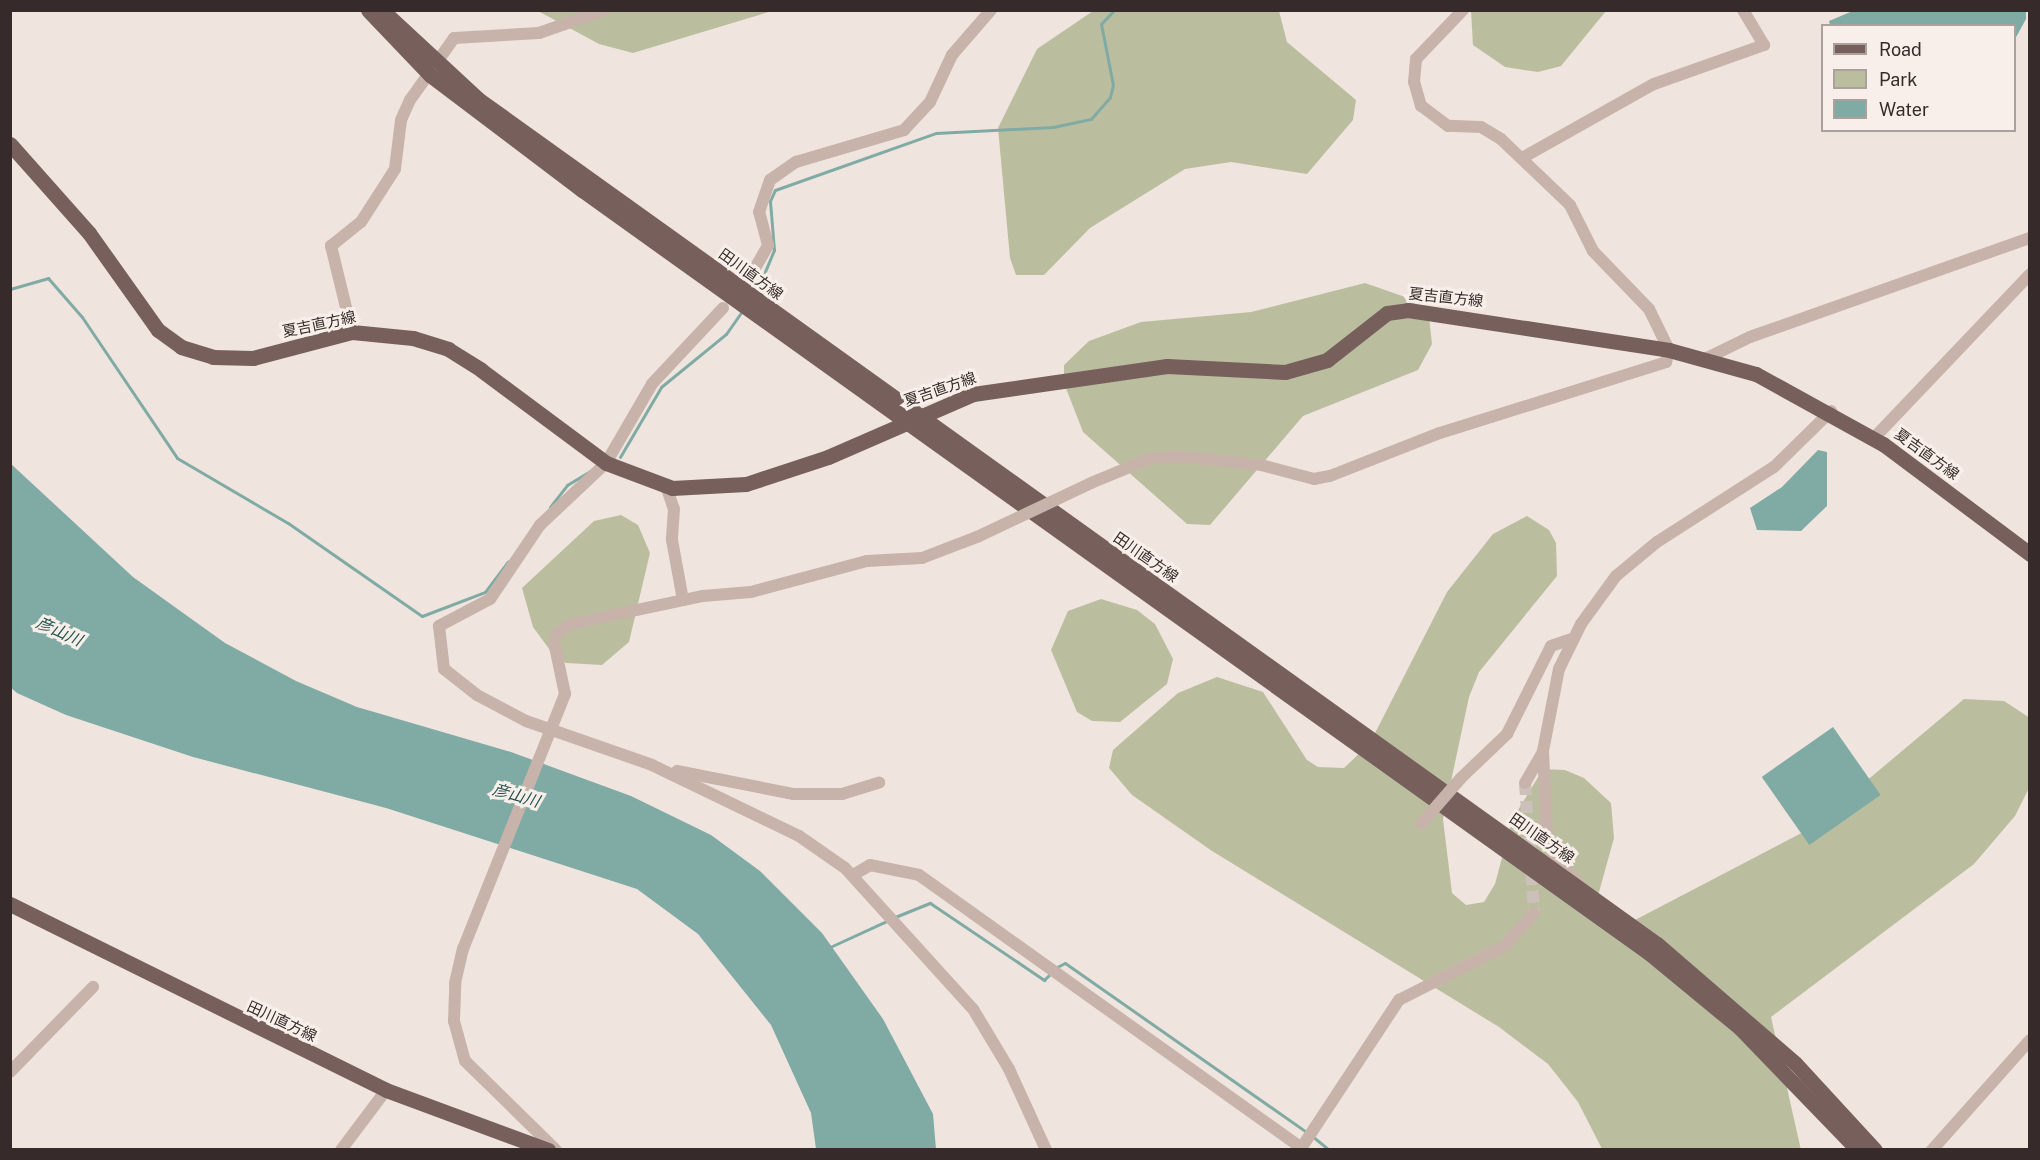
<!DOCTYPE html>
<meta charset="utf-8">
<style>
body{margin:0}
#map{position:relative;width:2040px;height:1160px;overflow:hidden;background:#f0e5de;font-family:"Public Sans","Noto Sans JP",sans-serif}
div>[style]{position:absolute}
.green>*{inset:0;background:#babe9f}
.water>*{inset:0;background:#80aba5;transform-origin:0 0}
.stream>*{height:3px;margin:-1.5px;padding:0 1.5px;transform-origin:1.5px;border-radius:1.5px;background:#80aba5}
.minor-tunnel>*{height:12px;margin-top:-6px;transform-origin:0;background:repeating-linear-gradient(90deg,#cbc0ba 0 12px,transparent 0 18px)}
.minor>*{height:12px;margin:-6px;padding:0 6px;transform-origin:6px;border-radius:6px;background:#c8b3ab}
.major>*{height:15px;margin:-7.5px;padding:0 7.5px;transform-origin:7.5px;border-radius:7.5px;background:#77605c}
.minor-bridge>*{height:12px;margin:-6px;padding:0 6px;transform-origin:6px;border-radius:6px;background:#c8b3ab}
span{translate:-50% -50%;white-space:nowrap;text-align:center;line-height:1.15;-webkit-text-stroke:6px #f8efea;paint-order:stroke}
.street-label{font-size:15px;color:#362b2a}
.water-label{font-size:16px;color:#23544e;font-style:italic}
.frame{position:absolute;inset:0;border:12px solid #362b2a;pointer-events:none}
.legend{position:absolute;left:1821px;top:24px;width:195px;height:108px;box-sizing:border-box;background:#f8efea;border:2px solid #aaa19d;margin:0;padding:8px 10px;list-style:none;font-size:18px;color:#362b2a}
.legend li{display:flex;align-items:center;gap:12px;height:30px}
.legend b{width:30px;border:2px solid #aaa19d}
</style>
<div id="map">
<div class="green">
<i style="clip-path:polygon(538px 11px,772px 11px,633px 53px,599px 44px)"></i>
<i style="clip-path:polygon(1093px 11px,1279px 11px,1287px 42px,1356px 100px,1353px 120px,1307px 174px,1231px 162px,1185px 169px,1090px 228px,1044px 275px,1016px 275px,1010px 258px,998px 128px,1037px 49px)"></i>
<i style="clip-path:polygon(1471px 11px,1471px 10px,1606px 11px,1561px 66px,1538px 72px,1505px 67px,1473px 45px)"></i>
<i style="clip-path:polygon(1365px 283px,1408px 298px,1429px 317px,1432px 344px,1418px 370px,1303px 416px,1210px 525px,1187px 524px,1083px 432px,1064px 383px,1064px 365px,1089px 341px,1141px 322px,1251px 312px)"></i>
<i style="clip-path:polygon(621px 515px,638px 525px,650px 553px,629px 642px,602px 665px,566px 663px,555px 657px,533px 627px,522px 588px,594px 521px)"></i>
<i style="clip-path:polygon(1527px 516px,1549px 530px,1556px 543px,1557px 576px,1479px 672px,1469px 697px,1443px 819px,1452px 893px,1466px 905px,1484px 902px,1495px 884px,1512px 820px,1543px 769px,1565px 770px,1584px 778px,1611px 803px,1614px 838px,1596px 903px,1635px 920px,1809px 829px,1964px 699px,2004px 701px,2030px 718px,2029px 788px,2015px 816px,1974px 864px,1771px 1017px,1801px 1150px,1602px 1149px,1578px 1102px,1548px 1064px,1499px 1027px,1212px 851px,1132px 795px,1109px 768px,1113px 750px,1178px 693px,1217px 677px,1263px 692px,1307px 760px,1318px 767px,1344px 768px,1370px 743px,1447px 592px,1493px 534px)"></i>
<i style="clip-path:polygon(1101px 599px,1137px 610px,1155px 624px,1173px 659px,1167px 684px,1120px 722px,1092px 721px,1077px 712px,1051px 650px,1068px 611px)"></i>
</div>
<div class="water">
<i style="clip-path:polygon(1855px 10px,2026px 10px,2026px 19px,2015px 39px,2014px 26px,1830px 25px,1829px 21px)"></i>
<i style="clip-path:polygon(1818px 450px,1827px 452px,1827px 506px,1801px 531px,1757px 530px,1750px 508px,1782px 487px)"></i>
<i style="clip-path:polygon(10px 463px,133px 577px,225px 643px,296px 681px,357px 707px,511px 752px,631px 796px,711px 835px,760px 871px,822px 933px,883px 1019px,933px 1114px,936px 1149px,816px 1149px,811px 1113px,771px 1025px,698px 934px,637px 889px,386px 808px,193px 757px,66px 715px,17px 693px,10px 687px)"></i>
<i style="left:1833px;top:727px;width:83px;height:87px;rotate:55deg"></i>
</div>
<div class="stream">
<i style="left:10px;top:289px;width:40px;rotate:-16deg"></i>
<i style="left:48px;top:278px;width:52px;rotate:48.9deg"></i>
<i style="left:82px;top:317px;width:170px;rotate:56deg"></i>
<i style="left:177px;top:458px;width:129px;rotate:30.4deg"></i>
<i style="left:288px;top:523px;width:163px;rotate:34.8deg"></i>
<i style="left:422px;top:616px;width:67px;rotate:-20.9deg"></i>
<i style="left:485px;top:592px;width:38px;rotate:-53deg"></i>
<i style="left:756px;top:293px;width:47px;rotate:-67.3deg"></i>
<i style="left:774px;top:250px;width:49px;rotate:-94.7deg"></i>
<i style="left:770px;top:201px;width:12px;rotate:-66deg"></i>
<i style="left:775px;top:190px;width:171px;rotate:-19.5deg"></i>
<i style="left:936px;top:133px;width:117px;rotate:-2.9deg"></i>
<i style="left:1053px;top:127px;width:39px;rotate:-12deg"></i>
<i style="left:1091px;top:119px;width:29px;rotate:-49deg"></i>
<i style="left:1110px;top:97px;width:12px;rotate:-76deg"></i>
<i style="left:1113px;top:85px;width:62px;rotate:-101.1deg"></i>
<i style="left:1101px;top:24px;width:19px;rotate:-47deg"></i>
<i style="left:620px;top:457px;width:81px;rotate:-59.6deg"></i>
<i style="left:661px;top:387px;width:84px;rotate:-39.2deg"></i>
<i style="left:726px;top:334px;width:29px;rotate:-55deg"></i>
<i style="left:550px;top:507px;width:28px;rotate:-52deg"></i>
<i style="left:567px;top:485px;width:26px;rotate:-31deg"></i>
<i style="left:895px;top:917px;width:38px;rotate:-22deg"></i>
<i style="left:930px;top:903px;width:138px;rotate:34deg"></i>
<i style="left:1044px;top:980px;width:10px;rotate:-45deg"></i>
<i style="left:830px;top:947px;width:65px;rotate:-24.6deg"></i>
<i style="left:1055px;top:968px;width:11px;rotate:-27deg"></i>
<i style="left:1065px;top:963px;width:294px;rotate:35deg"></i>
<i style="left:1312px;top:1136px;width:22px;rotate:39deg"></i>
</div>
<div class="minor-tunnel">
<i style="left:1525px;top:783px;width:130px;rotate:86deg"></i>
</div>
<div class="minor">
<i style="left:1522px;top:158px;width:151px;rotate:-29.3deg"></i>
<i style="left:1654px;top:84px;width:117px;rotate:-19.5deg"></i>
<i style="left:1764px;top:45px;width:41px;rotate:-121deg"></i>
<i style="left:751px;top:275px;width:34px;rotate:-60deg"></i>
<i style="left:768px;top:245px;width:34px;rotate:-105deg"></i>
<i style="left:759px;top:212px;width:34px;rotate:-71deg"></i>
<i style="left:770px;top:180px;width:32px;rotate:-35deg"></i>
<i style="left:796px;top:162px;width:113px;rotate:-16.5deg"></i>
<i style="left:904px;top:130px;width:38px;rotate:-47deg"></i>
<i style="left:930px;top:102px;width:52px;rotate:-64.9deg"></i>
<i style="left:952px;top:55px;width:60px;rotate:-49.1deg"></i>
<i style="left:723px;top:308px;width:104px;rotate:133.1deg"></i>
<i style="left:652px;top:384px;width:91px;rotate:120.2deg"></i>
<i style="left:606px;top:463px;width:91px;rotate:136.8deg"></i>
<i style="left:540px;top:525px;width:89px;rotate:124deg"></i>
<i style="left:490px;top:599px;width:58px;rotate:152.1deg"></i>
<i style="left:439px;top:626px;width:43px;rotate:83.4deg"></i>
<i style="left:444px;top:669px;width:42px;rotate:38.2deg"></i>
<i style="left:477px;top:695px;width:55px;rotate:28deg"></i>
<i style="left:526px;top:721px;width:133px;rotate:19.2deg"></i>
<i style="left:652px;top:765px;width:163px;rotate:25.8deg"></i>
<i style="left:799px;top:836px;width:56px;rotate:34.8deg"></i>
<i style="left:845px;top:868px;width:190px;rotate:47.8deg"></i>
<i style="left:973px;top:1009px;width:70px;rotate:59deg"></i>
<i style="left:1009px;top:1069px;width:89px;rotate:65.4deg"></i>
<i style="left:352px;top:332px;width:89px;rotate:-103.7deg"></i>
<i style="left:331px;top:246px;width:38px;rotate:-39deg"></i>
<i style="left:361px;top:222px;width:63px;rotate:-57.3deg"></i>
<i style="left:395px;top:169px;width:49px;rotate:-83deg"></i>
<i style="left:401px;top:120px;width:22px;rotate:-66deg"></i>
<i style="left:410px;top:100px;width:76px;rotate:-54.6deg"></i>
<i style="left:454px;top:38px;width:85px;rotate:-3.4deg"></i>
<i style="left:539px;top:33px;width:70px;rotate:-19.2deg"></i>
<i style="left:1707px;top:358px;width:48px;rotate:-26deg"></i>
<i style="left:1750px;top:337px;width:297px;rotate:-19.5deg"></i>
<i style="left:1874px;top:438px;width:226px;rotate:-46.4deg"></i>
<i style="left:1091px;top:483px;width:63px;rotate:-22.5deg"></i>
<i style="left:1149px;top:459px;width:27px;rotate:-6deg"></i>
<i style="left:1176px;top:456px;width:85px;rotate:6deg"></i>
<i style="left:1261px;top:465px;width:55px;rotate:14.8deg"></i>
<i style="left:1314px;top:479px;width:16px;rotate:-11deg"></i>
<i style="left:1330px;top:476px;width:118px;rotate:-21.4deg"></i>
<i style="left:1440px;top:433px;width:237px;rotate:-17.4deg"></i>
<i style="left:1666px;top:362px;width:12px;rotate:-76deg"></i>
<i style="left:1669px;top:350px;width:46px;rotate:-116deg"></i>
<i style="left:1649px;top:309px;width:81px;rotate:-134deg"></i>
<i style="left:1593px;top:251px;width:51px;rotate:-116.6deg"></i>
<i style="left:1570px;top:205px;width:95px;rotate:-136.3deg"></i>
<i style="left:1501px;top:139px;width:23px;rotate:-149deg"></i>
<i style="left:1481px;top:127px;width:33px;rotate:-178deg"></i>
<i style="left:1448px;top:126px;width:34px;rotate:-143deg"></i>
<i style="left:1421px;top:106px;width:25px;rotate:-106deg"></i>
<i style="left:1414px;top:82px;width:23px;rotate:-85deg"></i>
<i style="left:1416px;top:59px;width:68px;rotate:-46.2deg"></i>
<i style="left:666px;top:486px;width:24px;rotate:71deg"></i>
<i style="left:674px;top:509px;width:31px;rotate:94deg"></i>
<i style="left:672px;top:540px;width:61px;rotate:79.6deg"></i>
<i style="left:677px;top:771px;width:118px;rotate:11.2deg"></i>
<i style="left:793px;top:794px;width:49px"></i>
<i style="left:842px;top:794px;width:39px;rotate:-17deg"></i>
<i style="left:1461px;top:778px;width:64px;rotate:-43.7deg"></i>
<i style="left:1507px;top:734px;width:98px;rotate:-63.4deg"></i>
<i style="left:1551px;top:646px;width:24px;rotate:-19deg"></i>
<i style="left:1525px;top:783px;width:36px;rotate:-60deg"></i>
<i style="left:853px;top:875px;width:20px;rotate:-30deg"></i>
<i style="left:870px;top:865px;width:50px;rotate:11.5deg"></i>
<i style="left:919px;top:875px;width:468px;rotate:35.5deg"></i>
<i style="left:1576px;top:880px;width:31px;rotate:-135deg"></i>
<i style="left:1554px;top:858px;width:26px;rotate:-106deg"></i>
<i style="left:1547px;top:833px;width:82px;rotate:-92.8deg"></i>
<i style="left:1543px;top:751px;width:84px;rotate:-79deg"></i>
<i style="left:1559px;top:669px;width:50px;rotate:-63.9deg"></i>
<i style="left:1581px;top:624px;width:59px;rotate:-53.9deg"></i>
<i style="left:1616px;top:576px;width:53px;rotate:-39.7deg"></i>
<i style="left:1657px;top:542px;width:139px;rotate:-32.7deg"></i>
<i style="left:1774px;top:467px;width:80px;rotate:-44.5deg"></i>
<i style="left:10px;top:1072px;width:119px;rotate:-45.7deg"></i>
<i style="left:341px;top:1150px;width:75px;rotate:-53.1deg"></i>
<i style="left:556px;top:1150px;width:127px;rotate:-135.6deg"></i>
<i style="left:465px;top:1061px;width:41px;rotate:-105.4deg"></i>
<i style="left:454px;top:1021px;width:38px;rotate:-88deg"></i>
<i style="left:455px;top:983px;width:35px;rotate:-77deg"></i>
<i style="left:463px;top:949px;width:275px;rotate:-68.2deg"></i>
<i style="left:565px;top:694px;width:53px;rotate:-101.9deg"></i>
<i style="left:554px;top:642px;width:10px;rotate:-66deg"></i>
<i style="left:558px;top:633px;width:16px;rotate:-35deg"></i>
<i style="left:571px;top:624px;width:135px;rotate:-12deg"></i>
<i style="left:703px;top:596px;width:48px;rotate:-4.8deg"></i>
<i style="left:751px;top:592px;width:120px;rotate:-15deg"></i>
<i style="left:867px;top:561px;width:55px;rotate:-3.1deg"></i>
<i style="left:922px;top:558px;width:59px;rotate:-20.9deg"></i>
<i style="left:1300px;top:1150px;width:180px;rotate:-56.6deg"></i>
<i style="left:1399px;top:1000px;width:119px;rotate:-27deg"></i>
<i style="left:1505px;top:946px;width:44px;rotate:-48.7deg"></i>
<i style="left:1932px;top:1150px;width:147px;rotate:-48.3deg"></i>
</div>
<div class="major">
<i style="left:368px;top:10px;width:90px;rotate:46.4deg"></i>
<i style="left:430px;top:75px;width:191px;rotate:37.1deg"></i>
<i style="left:582px;top:190px;width:1312px;rotate:35.57deg"></i>
<i style="left:1649px;top:953px;width:118px;rotate:39.5deg"></i>
<i style="left:1740px;top:1028px;width:170px;rotate:46deg"></i>
<i style="left:382px;top:10px;width:131px;rotate:42.8deg"></i>
<i style="left:478px;top:99px;width:1451px;rotate:35.63deg"></i>
<i style="left:1657px;top:944px;width:182px;rotate:40.8deg"></i>
<i style="left:1795px;top:1063px;width:118px;rotate:47.4deg"></i>
<i style="left:10px;top:144px;width:119px;rotate:48.4deg"></i>
<i style="left:89px;top:233px;width:119px;rotate:54.6deg"></i>
<i style="left:158px;top:330px;width:29px;rotate:36deg"></i>
<i style="left:181px;top:347px;width:34px;rotate:17deg"></i>
<i style="left:213px;top:357px;width:40px;rotate:1.4deg"></i>
<i style="left:253px;top:358px;width:102px;rotate:-14.7deg"></i>
<i style="left:352px;top:332px;width:61px;rotate:5.6deg"></i>
<i style="left:413px;top:338px;width:37px;rotate:17deg"></i>
<i style="left:448px;top:349px;width:39px;rotate:32deg"></i>
<i style="left:481px;top:370px;width:156px;rotate:36.6deg"></i>
<i style="left:606px;top:463px;width:71px;rotate:20.7deg"></i>
<i style="left:672px;top:488px;width:74px;rotate:-3.1deg"></i>
<i style="left:746px;top:484px;width:86px;rotate:-18.2deg"></i>
<i style="left:828px;top:457px;width:158px;rotate:-23.5deg"></i>
<i style="left:973px;top:394px;width:196px;rotate:-8.2deg"></i>
<i style="left:1167px;top:366px;width:118px;rotate:2.9deg"></i>
<i style="left:1285px;top:372px;width:44px;rotate:-15.9deg"></i>
<i style="left:1327px;top:360px;width:76px;rotate:-38.1deg"></i>
<i style="left:1387px;top:313px;width:21px;rotate:-8deg"></i>
<i style="left:1408px;top:310px;width:264px;rotate:8.7deg"></i>
<i style="left:1669px;top:350px;width:90px;rotate:15.4deg"></i>
<i style="left:1756px;top:374px;width:145px;rotate:28.9deg"></i>
<i style="left:1883px;top:444px;width:184px;rotate:36.8deg"></i>
<i style="left:10px;top:904px;width:419px;rotate:26.3deg"></i>
<i style="left:386px;top:1090px;width:173px;rotate:20.3deg"></i>
</div>
<div class="minor-bridge">
<i style="left:977px;top:537px;width:126px;rotate:-25.3deg"></i>
<i style="left:1421px;top:824px;width:61px;rotate:-49deg"></i>
</div>
<div class="street-label">
<span style="left:751px;top:274px;rotate:36deg">田川直方線</span>
<span style="left:1446px;top:297px;rotate:6deg">夏吉直方線</span>
<span style="left:319px;top:324px;rotate:-12deg">夏吉直方線</span>
<span style="left:940px;top:389px;rotate:-19deg">夏吉直方線</span>
<span style="left:1927px;top:454px;rotate:36deg">夏吉直方線</span>
<span style="left:1146px;top:557px;rotate:35deg">田川直方線</span>
<span style="left:1542px;top:838px;rotate:35deg">田川直方線</span>
<span style="left:282px;top:1021px;rotate:25deg">田川直方線</span>
</div>
<div class="water-label">
<span style="left:59px;top:632px;rotate:24deg">彦山川</span>
<span style="left:516px;top:796px;rotate:16deg">彦山川</span>
</div>
<div class="frame"></div>
<ul class="legend">
<li><b style="height:8px;background:#77605c"></b>Road</li>
<li><b style="height:16px;background:#babe9f"></b>Park</li>
<li><b style="height:16px;background:#80aba5"></b>Water</li>
</ul>
</div>
